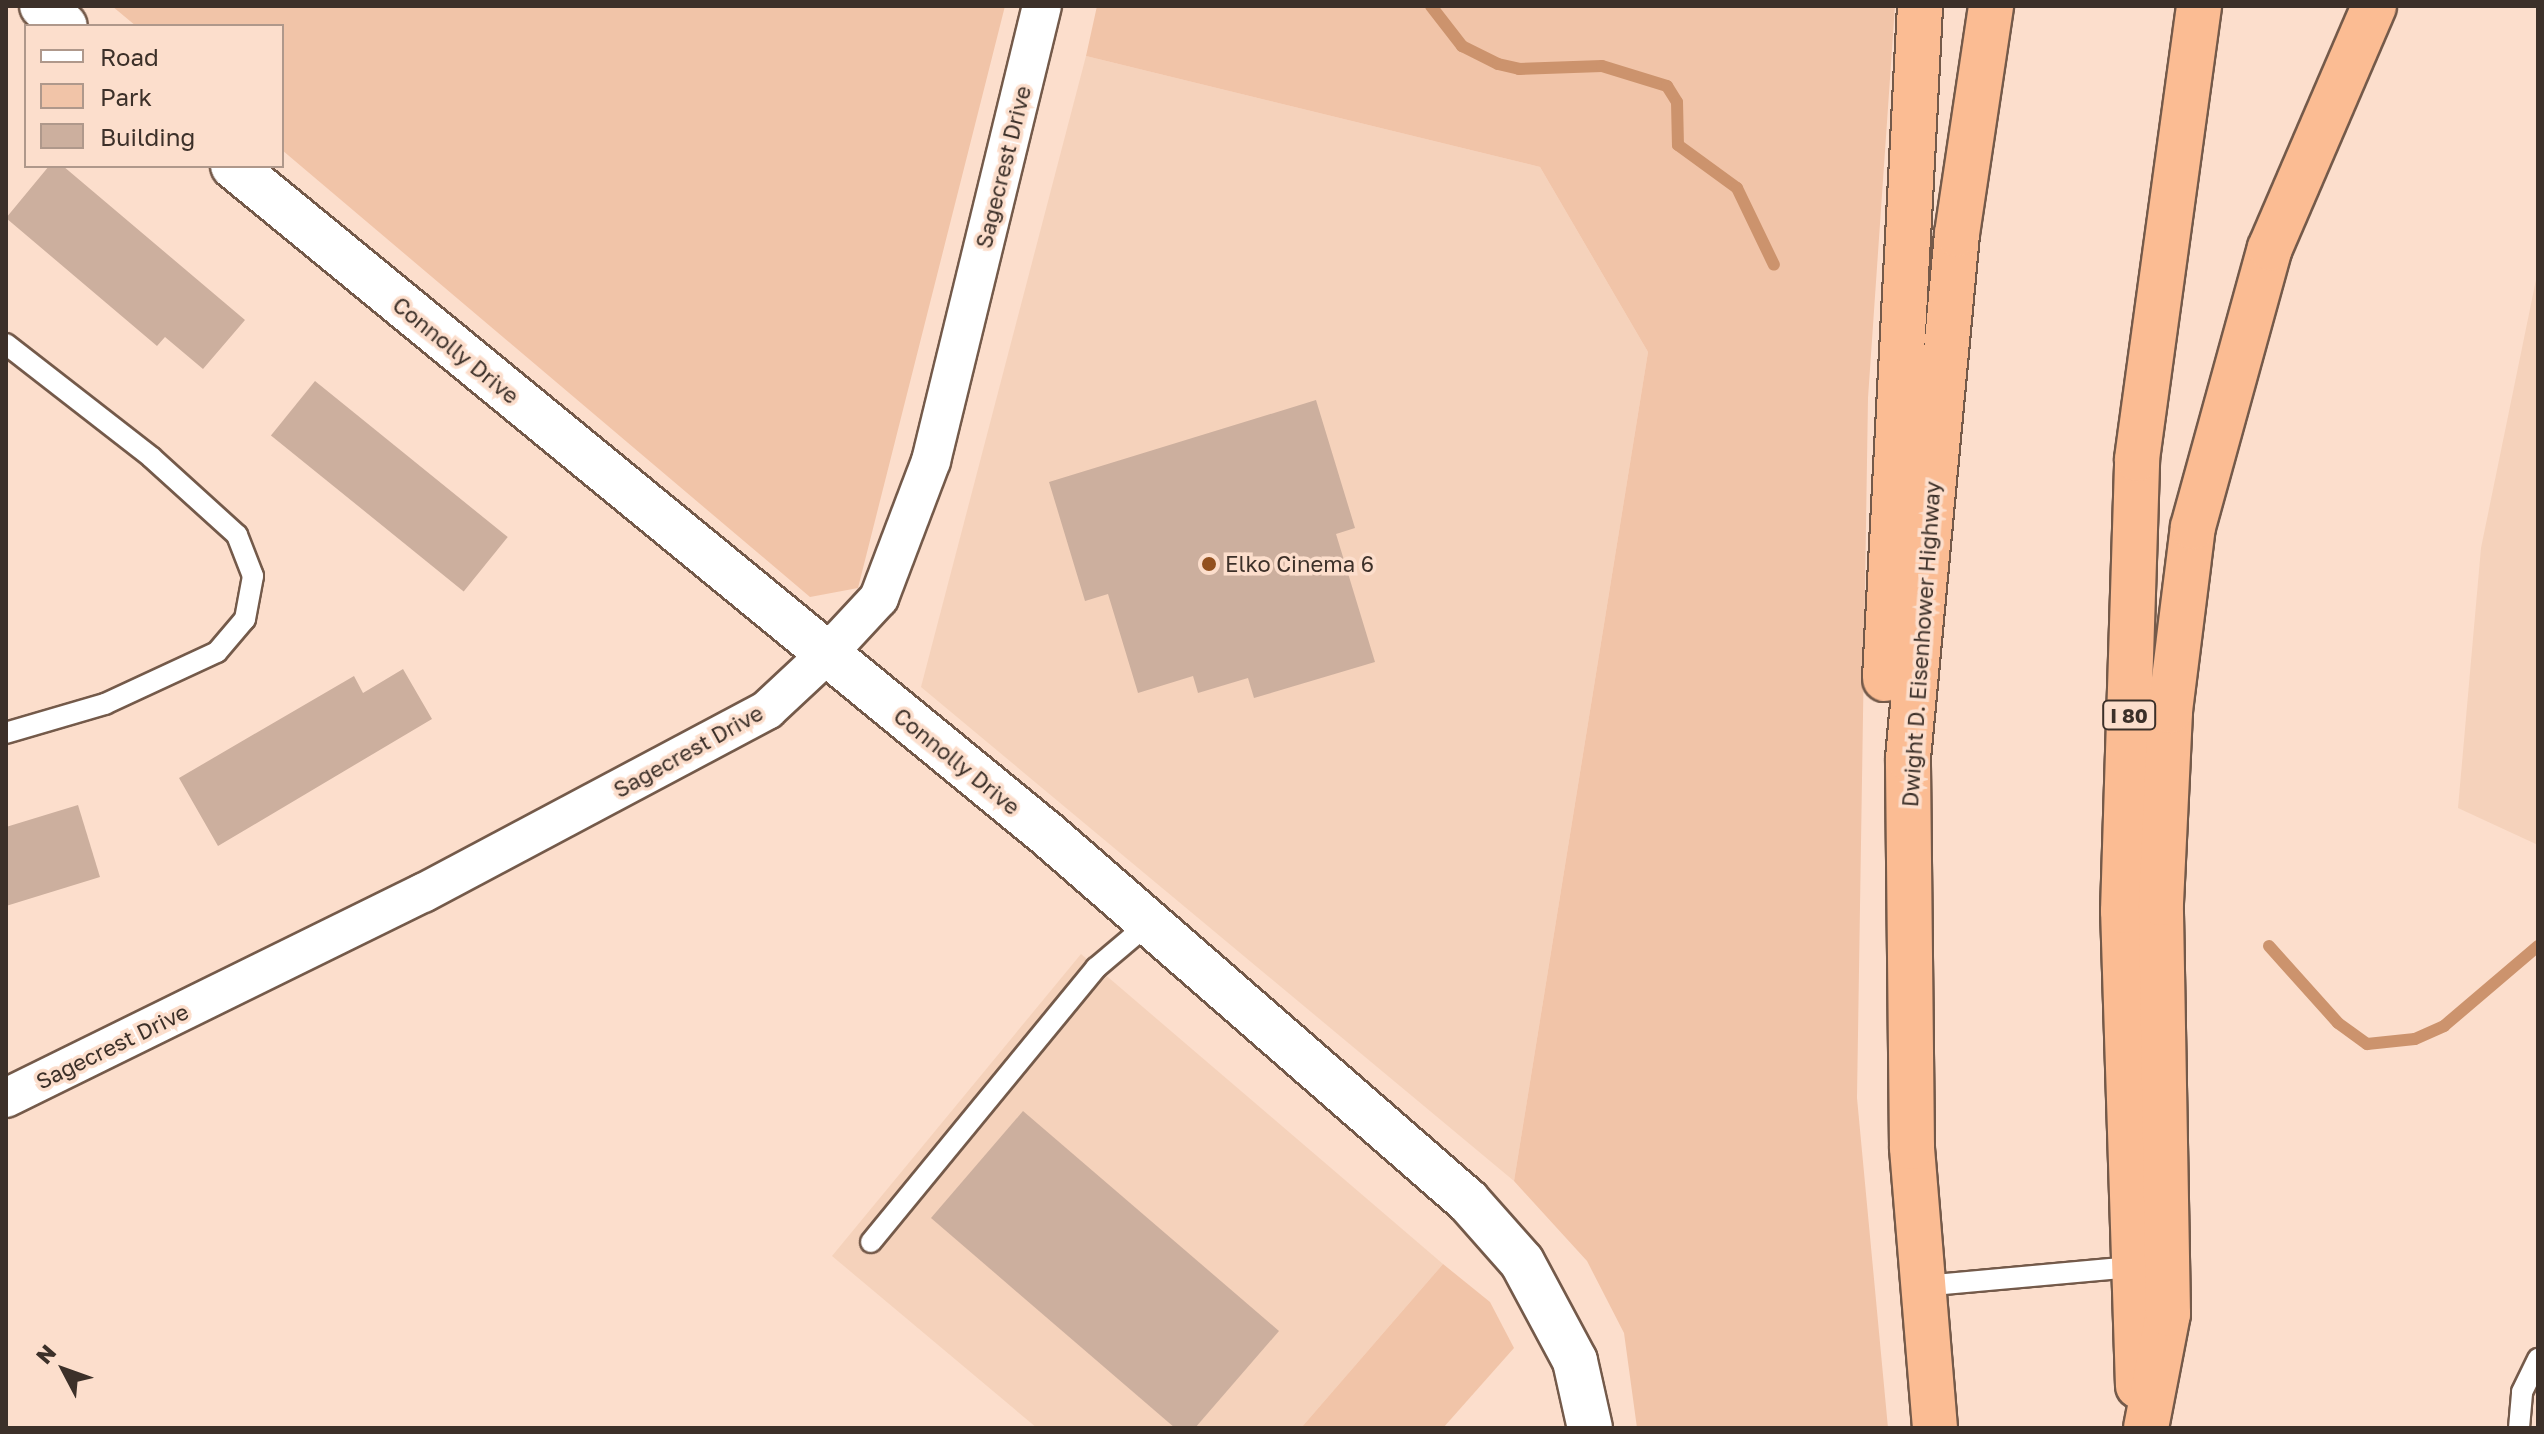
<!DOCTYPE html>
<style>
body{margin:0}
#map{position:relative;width:2544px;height:1434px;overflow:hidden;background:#fcdecc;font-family:"Golos Text",sans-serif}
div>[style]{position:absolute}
.built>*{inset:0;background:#f5d2bb}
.green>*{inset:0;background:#f1c4a8}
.stream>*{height:12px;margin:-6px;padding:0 6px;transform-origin:6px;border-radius:6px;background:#cc936d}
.building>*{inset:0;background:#ccaf9e;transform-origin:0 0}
.roads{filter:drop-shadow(2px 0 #745a4a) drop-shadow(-2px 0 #745a4a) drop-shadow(0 2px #745a4a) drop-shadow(0 -2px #745a4a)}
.service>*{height:20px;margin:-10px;padding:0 10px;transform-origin:10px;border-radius:10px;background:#fff}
.minor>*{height:38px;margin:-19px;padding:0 19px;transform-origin:19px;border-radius:19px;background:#fff}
.tertiary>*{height:44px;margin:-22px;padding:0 22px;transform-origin:22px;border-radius:22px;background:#fff}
.motorway>*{height:44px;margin:-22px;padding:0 22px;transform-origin:22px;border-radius:22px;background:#fbbc93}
.dots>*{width:22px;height:22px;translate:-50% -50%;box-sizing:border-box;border:4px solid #fcdecc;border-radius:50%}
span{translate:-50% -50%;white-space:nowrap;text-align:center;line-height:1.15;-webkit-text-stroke:7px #fcdecc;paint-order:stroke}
.shield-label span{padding:2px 6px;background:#fcdecc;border:2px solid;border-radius:6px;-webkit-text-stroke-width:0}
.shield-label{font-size:20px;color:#3c3029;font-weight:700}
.street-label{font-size:22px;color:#3c3029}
.poi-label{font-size:22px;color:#3c3029}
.left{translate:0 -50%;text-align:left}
.frame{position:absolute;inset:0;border:8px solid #3c3029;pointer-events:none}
.legend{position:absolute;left:24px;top:24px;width:260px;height:144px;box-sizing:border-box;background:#fcdecc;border:2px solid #af988b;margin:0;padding:10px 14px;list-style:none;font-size:24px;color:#3c3029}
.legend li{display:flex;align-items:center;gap:16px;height:40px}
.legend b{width:40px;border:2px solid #af988b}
.north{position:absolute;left:24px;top:1330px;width:80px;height:80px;-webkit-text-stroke:6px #fcdecc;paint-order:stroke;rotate:311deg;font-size:22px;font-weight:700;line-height:32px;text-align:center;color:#3c3029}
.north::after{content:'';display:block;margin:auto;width:28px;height:36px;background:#3c3029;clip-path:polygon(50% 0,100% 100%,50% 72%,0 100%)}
</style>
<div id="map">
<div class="built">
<i style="clip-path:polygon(1086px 56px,1540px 167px,1648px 352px,1514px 1181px,921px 687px)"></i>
<i style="clip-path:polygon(2538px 270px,2538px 845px,2458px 808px,2481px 548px)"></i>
<i style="clip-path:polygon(1081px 954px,1443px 1264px,1301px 1428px,1037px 1428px,832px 1256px)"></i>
</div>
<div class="green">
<i style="clip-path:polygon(112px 6px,1005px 6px,858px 588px,810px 597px,282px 150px,282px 26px,136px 26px)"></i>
<i style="clip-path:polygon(1097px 6px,1895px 6px,1868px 398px,1857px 1098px,1888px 1428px,1637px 1428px,1624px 1333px,1587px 1261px,1514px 1181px,1648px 352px,1540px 167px,1086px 56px)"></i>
<i style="clip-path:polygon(1443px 1264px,1490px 1302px,1514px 1348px,1443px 1428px,1301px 1428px)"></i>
</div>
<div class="stream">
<i style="left:1431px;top:6px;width:51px;rotate:52.2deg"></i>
<i style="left:1462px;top:46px;width:40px;rotate:26.6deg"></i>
<i style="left:1498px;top:64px;width:22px;rotate:13deg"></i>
<i style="left:1519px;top:69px;width:83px;rotate:-2.1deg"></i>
<i style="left:1602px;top:66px;width:68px;rotate:17.1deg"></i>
<i style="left:1667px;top:86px;width:19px;rotate:58deg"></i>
<i style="left:1677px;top:102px;width:43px;rotate:88.7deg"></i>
<i style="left:1678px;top:145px;width:73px;rotate:36.1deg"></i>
<i style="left:1737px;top:188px;width:85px;rotate:64.3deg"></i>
<i style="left:2269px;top:946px;width:103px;rotate:48.1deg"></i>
<i style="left:2338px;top:1023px;width:36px;rotate:36deg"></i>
<i style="left:2367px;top:1044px;width:48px;rotate:-5.9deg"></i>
<i style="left:2415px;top:1039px;width:32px;rotate:-24deg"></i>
<i style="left:2444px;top:1026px;width:123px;rotate:-40.4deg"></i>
</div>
<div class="building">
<i style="clip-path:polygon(49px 166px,63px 166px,245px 320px,203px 369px,165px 337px,157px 346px,6px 218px)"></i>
<i style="left:315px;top:381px;width:248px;height:70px;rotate:39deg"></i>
<i style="clip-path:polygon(1316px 400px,1355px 528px,1336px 534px,1375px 662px,1254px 698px,1248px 678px,1198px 693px,1193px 676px,1138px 693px,1108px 594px,1085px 601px,1049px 482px)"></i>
<i style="clip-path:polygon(403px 669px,432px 719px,218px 846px,179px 778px,354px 676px,363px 693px)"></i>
<i style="clip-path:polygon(78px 805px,100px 877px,6px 906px,6px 827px)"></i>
<i style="clip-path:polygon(1023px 1111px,1279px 1331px,1195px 1428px,1175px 1428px,931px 1218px)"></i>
</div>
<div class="roads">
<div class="service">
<i style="left:6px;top:344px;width:184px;rotate:37.9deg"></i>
<i style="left:151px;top:457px;width:116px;rotate:42.2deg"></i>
<i style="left:237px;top:535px;width:44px;rotate:68.7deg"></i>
<i style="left:253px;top:576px;width:44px;rotate:100.5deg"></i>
<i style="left:245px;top:619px;width:43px;rotate:130.3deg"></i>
<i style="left:217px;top:652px;width:123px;rotate:155.1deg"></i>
<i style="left:105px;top:704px;width:103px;rotate:163.7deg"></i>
<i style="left:871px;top:1242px;width:355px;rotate:-50.6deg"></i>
<i style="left:1096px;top:968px;width:70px;rotate:-40.3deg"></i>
<i style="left:1923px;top:1286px;width:208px;rotate:-5.2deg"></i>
<i style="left:2519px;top:1428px;width:36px;rotate:-85deg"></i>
<i style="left:2522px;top:1392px;width:37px;rotate:-64deg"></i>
</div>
<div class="minor">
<i style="left:6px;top:1098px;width:465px;rotate:-26.2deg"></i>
<i style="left:423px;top:893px;width:390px;rotate:-28deg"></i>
<i style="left:767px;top:710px;width:81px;rotate:-43deg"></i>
<i style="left:826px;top:655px;width:78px;rotate:-47.1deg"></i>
<i style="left:879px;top:598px;width:147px;rotate:-69.2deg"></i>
<i style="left:931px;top:461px;width:468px;rotate:-76.3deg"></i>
</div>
<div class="tertiary">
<i style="left:42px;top:6px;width:30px;rotate:41deg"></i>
<i style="left:233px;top:166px;width:1052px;rotate:39.37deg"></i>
<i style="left:1046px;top:833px;width:560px;rotate:41.09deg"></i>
<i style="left:1468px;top:1201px;width:81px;rotate:48.5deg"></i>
<i style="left:1522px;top:1262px;width:112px;rotate:61.8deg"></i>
<i style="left:1575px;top:1361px;width:69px;rotate:77.4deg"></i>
</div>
<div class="motorway">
<i style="left:1885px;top:679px;width:674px;rotate:-87.02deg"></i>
<i style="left:2138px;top:1386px;width:475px;rotate:-91.8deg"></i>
<i style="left:2123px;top:911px;width:452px;rotate:-88.2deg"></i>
<i style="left:2137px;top:459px;width:457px;rotate:-82.2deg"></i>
<i style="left:1935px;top:1428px;width:282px;rotate:-94.7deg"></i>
<i style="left:1912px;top:1147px;width:389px;rotate:-90.6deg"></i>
<i style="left:1908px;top:758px;width:526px;rotate:-84.66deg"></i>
<i style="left:1957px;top:234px;width:231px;rotate:-81.5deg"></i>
<i style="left:2146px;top:1428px;width:116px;rotate:-79.1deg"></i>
<i style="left:2168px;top:1314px;width:411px;rotate:-91deg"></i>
<i style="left:2161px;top:903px;width:192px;rotate:-87.3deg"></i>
<i style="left:2170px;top:711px;width:185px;rotate:-82.9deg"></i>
<i style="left:2193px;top:527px;width:289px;rotate:-74.6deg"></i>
<i style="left:2270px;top:248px;width:263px;rotate:-66.7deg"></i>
</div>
</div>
<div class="dots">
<i style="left:1209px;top:564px;background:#93511f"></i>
</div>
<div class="shield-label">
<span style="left:2129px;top:715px">I 80</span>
</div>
<div class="street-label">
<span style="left:1003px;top:167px;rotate:-76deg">Sagecrest Drive</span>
<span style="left:456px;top:350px;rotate:39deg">Connolly Drive</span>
<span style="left:1921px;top:644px;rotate:-86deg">Dwight D. Eisenhower Highway</span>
<span style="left:688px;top:751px;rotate:-29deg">Sagecrest Drive</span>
<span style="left:957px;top:761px;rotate:39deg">Connolly Drive</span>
<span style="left:112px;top:1046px;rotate:-26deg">Sagecrest Drive</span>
</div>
<div class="poi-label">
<span class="left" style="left:1225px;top:564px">Elko Cinema 6</span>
</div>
<div class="frame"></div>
<ul class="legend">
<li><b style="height:10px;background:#fff"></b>Road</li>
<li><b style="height:22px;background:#f1c4a8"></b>Park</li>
<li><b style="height:22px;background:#ccaf9e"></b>Building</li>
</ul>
<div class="north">N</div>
</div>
